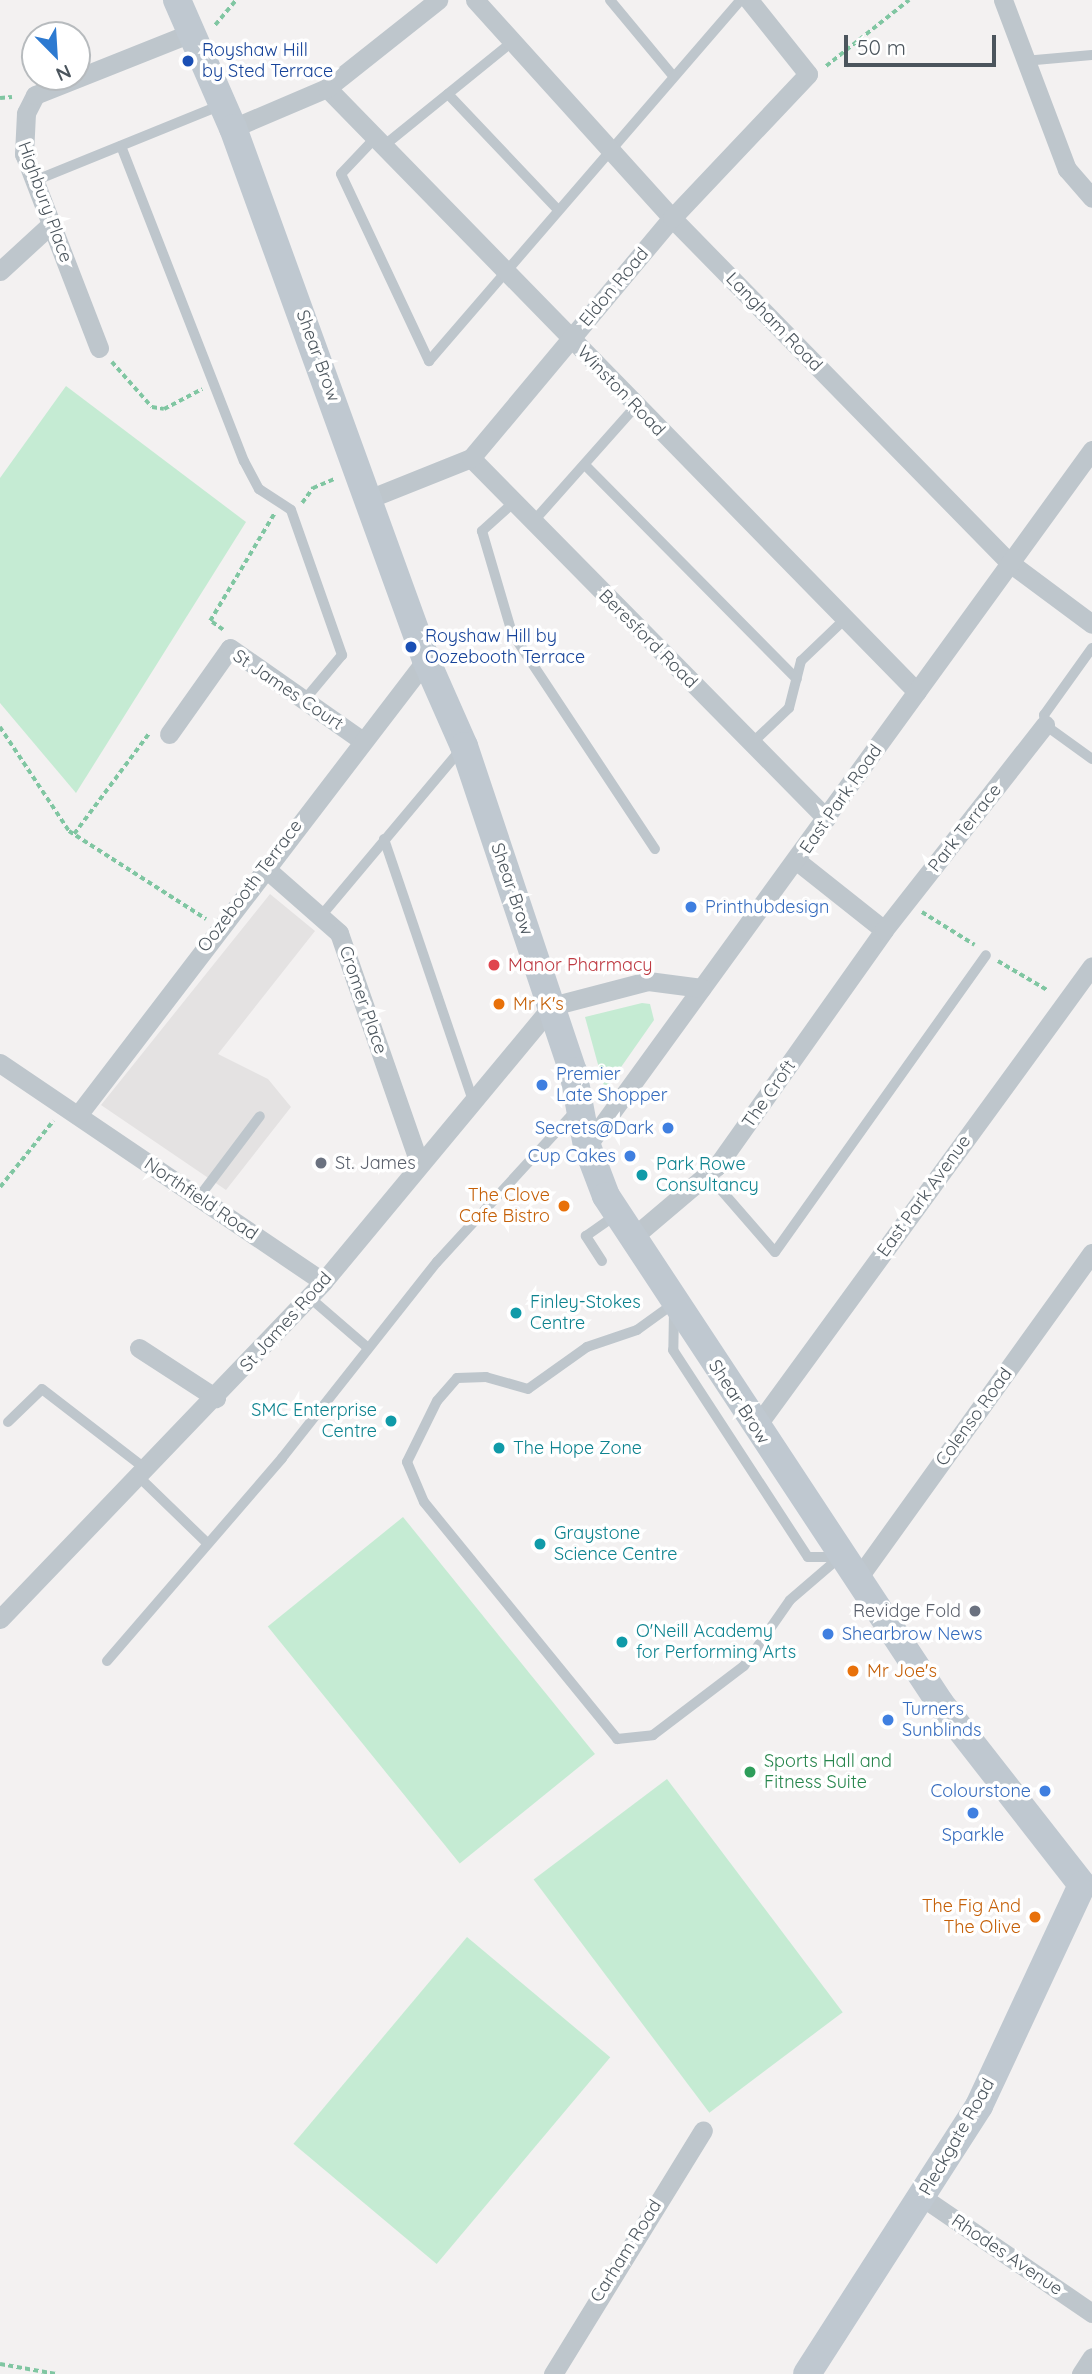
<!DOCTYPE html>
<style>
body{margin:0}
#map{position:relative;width:1092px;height:2374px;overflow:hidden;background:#f3f1f1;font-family:Quicksand,sans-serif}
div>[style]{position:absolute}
.education>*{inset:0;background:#e4e2e2}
.green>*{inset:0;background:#c5ebd3;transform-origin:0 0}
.path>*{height:3.5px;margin-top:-1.75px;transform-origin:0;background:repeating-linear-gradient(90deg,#80c6a2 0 5px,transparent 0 8.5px)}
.lane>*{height:10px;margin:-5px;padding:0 5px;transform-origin:5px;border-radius:5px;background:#bec6cc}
.street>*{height:19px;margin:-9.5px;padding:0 9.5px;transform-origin:9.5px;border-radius:9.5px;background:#bec6cc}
.secondary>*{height:28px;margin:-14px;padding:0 14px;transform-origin:14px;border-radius:14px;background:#bfc8d0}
.dots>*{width:19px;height:19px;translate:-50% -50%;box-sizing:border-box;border:4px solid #fff;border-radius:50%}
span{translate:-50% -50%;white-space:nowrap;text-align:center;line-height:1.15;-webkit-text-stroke:7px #fff;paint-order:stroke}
.transit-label{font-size:18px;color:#164399}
.left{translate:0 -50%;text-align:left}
.street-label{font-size:18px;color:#4b555d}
.shop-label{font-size:18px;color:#366cbe}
.right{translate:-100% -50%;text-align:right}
.health-label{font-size:18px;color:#be3a42}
.food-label{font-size:18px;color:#c56008}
.worship-label{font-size:18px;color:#5b616d}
.culture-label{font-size:18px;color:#0d838f}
.leisure-label{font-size:18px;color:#27864d}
.north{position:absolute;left:21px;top:21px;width:70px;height:70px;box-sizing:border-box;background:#fff;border:2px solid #b7bbbe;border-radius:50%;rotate:156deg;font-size:19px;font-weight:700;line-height:28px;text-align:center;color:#4b555d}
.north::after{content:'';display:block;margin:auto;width:24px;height:32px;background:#2d7ad1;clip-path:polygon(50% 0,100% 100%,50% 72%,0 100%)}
.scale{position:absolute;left:844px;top:35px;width:152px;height:32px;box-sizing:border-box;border:4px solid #4b555d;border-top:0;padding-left:9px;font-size:21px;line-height:24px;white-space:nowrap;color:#4b555d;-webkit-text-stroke:5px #fff;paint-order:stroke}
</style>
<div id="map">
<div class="education">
<i style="clip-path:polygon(270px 894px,315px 931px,218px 1054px,268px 1079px,291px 1107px,226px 1190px,101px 1105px)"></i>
</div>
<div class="green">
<i style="clip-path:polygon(66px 386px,246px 522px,76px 793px,0 703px,0 478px)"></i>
<i style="clip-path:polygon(642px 1003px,650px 1004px,654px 1020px,605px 1090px,585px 1017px)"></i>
<i style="left:403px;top:1517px;width:305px;height:174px;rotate:51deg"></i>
<i style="left:667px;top:1779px;width:292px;height:167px;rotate:53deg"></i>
<i style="left:467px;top:1937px;width:187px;height:270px;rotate:40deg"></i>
</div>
<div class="path">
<i style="left:215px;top:25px;width:33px;rotate:-50deg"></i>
<i style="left:826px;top:66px;width:106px;rotate:-38.5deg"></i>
<i style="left:0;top:98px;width:12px;rotate:-5deg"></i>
<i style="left:112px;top:362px;width:60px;rotate:48.4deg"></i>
<i style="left:152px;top:407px;width:12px;rotate:9deg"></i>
<i style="left:164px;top:409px;width:43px;rotate:-27.8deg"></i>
<i style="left:302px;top:503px;width:19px;rotate:-54deg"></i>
<i style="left:313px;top:488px;width:23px;rotate:-23deg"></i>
<i style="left:223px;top:630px;width:16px;rotate:-145deg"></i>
<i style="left:210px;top:621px;width:125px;rotate:-59.1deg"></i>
<i style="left:0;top:727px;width:125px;rotate:56.4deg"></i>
<i style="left:69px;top:831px;width:163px;rotate:32.7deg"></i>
<i style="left:74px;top:834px;width:127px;rotate:-53.3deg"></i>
<i style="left:922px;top:912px;width:62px;rotate:31.9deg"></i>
<i style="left:998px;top:961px;width:59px;rotate:30.5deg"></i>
<i style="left:0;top:1187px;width:85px;rotate:-51.2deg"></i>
<i style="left:0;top:2364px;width:57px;rotate:10.1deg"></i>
</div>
<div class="lane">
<i style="left:610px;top:0;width:99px;rotate:50.3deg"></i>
<i style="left:1024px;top:61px;width:68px;rotate:-5deg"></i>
<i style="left:448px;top:94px;width:157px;rotate:46.5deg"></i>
<i style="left:377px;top:136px;width:52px;rotate:133.5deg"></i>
<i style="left:341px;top:174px;width:207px;rotate:64.8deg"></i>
<i style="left:429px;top:361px;width:477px;rotate:-49.2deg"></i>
<i style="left:386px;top:144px;width:164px;rotate:-39deg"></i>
<i style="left:121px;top:146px;width:338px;rotate:68.7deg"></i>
<i style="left:244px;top:461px;width:32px;rotate:62deg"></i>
<i style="left:259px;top:489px;width:38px;rotate:33deg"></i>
<i style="left:291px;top:510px;width:154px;rotate:70.6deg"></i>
<i style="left:342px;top:655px;width:56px;rotate:129.9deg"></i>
<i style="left:34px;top:181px;width:202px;rotate:-22.1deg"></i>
<i style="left:585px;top:465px;width:301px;rotate:45.3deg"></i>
<i style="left:513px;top:503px;width:42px;rotate:137.9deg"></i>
<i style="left:482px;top:531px;width:106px;rotate:73.6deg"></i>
<i style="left:512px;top:633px;width:259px;rotate:56.5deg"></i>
<i style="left:532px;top:523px;width:157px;rotate:-48.4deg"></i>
<i style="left:1092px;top:648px;width:82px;rotate:125.6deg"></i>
<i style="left:1044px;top:715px;width:10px;rotate:84deg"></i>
<i style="left:1045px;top:725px;width:58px;rotate:35.9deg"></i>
<i style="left:752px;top:743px;width:51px;rotate:-43.4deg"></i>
<i style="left:789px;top:708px;width:49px;rotate:-75.7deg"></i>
<i style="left:801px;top:661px;width:61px;rotate:-43.7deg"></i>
<i style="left:384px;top:839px;width:276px;rotate:71.2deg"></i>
<i style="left:321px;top:916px;width:219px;rotate:-50deg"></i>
<i style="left:708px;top:1175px;width:102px;rotate:49deg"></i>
<i style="left:775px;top:1252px;width:364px;rotate:-54.6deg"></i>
<i style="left:199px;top:1197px;width:101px;rotate:-53deg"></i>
<i style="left:602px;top:1261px;width:30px;rotate:-123deg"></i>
<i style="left:586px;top:1236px;width:38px;rotate:-35deg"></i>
<i style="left:309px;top:1297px;width:78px;rotate:40.8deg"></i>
<i style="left:673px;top:1304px;width:44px;rotate:144.2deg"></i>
<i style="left:637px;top:1330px;width:53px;rotate:161.2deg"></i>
<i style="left:587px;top:1347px;width:72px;rotate:144.6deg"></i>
<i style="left:528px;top:1389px;width:44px;rotate:-164.1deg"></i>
<i style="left:486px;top:1377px;width:29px;rotate:178deg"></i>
<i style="left:457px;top:1378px;width:30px;rotate:131deg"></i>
<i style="left:437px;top:1401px;width:68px;rotate:116.2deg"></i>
<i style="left:407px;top:1462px;width:43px;rotate:67deg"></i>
<i style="left:424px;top:1502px;width:306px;rotate:50.8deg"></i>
<i style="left:617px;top:1739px;width:36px;rotate:-6deg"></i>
<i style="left:653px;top:1735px;width:114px;rotate:-37.2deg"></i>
<i style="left:744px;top:1666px;width:80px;rotate:-55.1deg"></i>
<i style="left:790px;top:1600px;width:66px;rotate:-40.7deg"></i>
<i style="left:674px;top:1311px;width:39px;rotate:91deg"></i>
<i style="left:673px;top:1350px;width:247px;rotate:56.9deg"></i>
<i style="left:808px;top:1557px;width:32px"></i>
<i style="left:8px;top:1422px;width:47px;rotate:-44.1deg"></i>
<i style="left:42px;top:1389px;width:131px;rotate:37.6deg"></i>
<i style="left:139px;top:1477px;width:95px;rotate:44.1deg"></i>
<i style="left:107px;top:1661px;width:268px;rotate:-49.2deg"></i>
<i style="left:282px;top:1458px;width:250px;rotate:-51.7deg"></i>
<i style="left:437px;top:1262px;width:207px;rotate:-47.5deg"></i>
</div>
<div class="street">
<i style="left:475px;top:0;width:294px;rotate:47.9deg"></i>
<i style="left:672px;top:218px;width:483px;rotate:45.6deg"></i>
<i style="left:1010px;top:563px;width:102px;rotate:36.6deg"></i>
<i style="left:1003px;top:0;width:181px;rotate:69.3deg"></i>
<i style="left:1067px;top:169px;width:38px;rotate:49deg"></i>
<i style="left:327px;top:88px;width:844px;rotate:45.67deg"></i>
<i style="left:233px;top:128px;width:102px;rotate:-23.1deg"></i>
<i style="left:327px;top:88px;width:142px;rotate:-38.4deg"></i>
<i style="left:0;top:271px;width:68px;rotate:-42.6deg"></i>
<i style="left:99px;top:348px;width:208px;rotate:-111.1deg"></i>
<i style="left:24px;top:154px;width:41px;rotate:-87.2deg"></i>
<i style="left:26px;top:113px;width:20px;rotate:-63deg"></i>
<i style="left:35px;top:95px;width:168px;rotate:-21.7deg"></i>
<i style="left:471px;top:458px;width:506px;rotate:45.4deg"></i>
<i style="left:371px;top:498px;width:108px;rotate:-21.8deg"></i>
<i style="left:471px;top:458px;width:313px;rotate:-50.1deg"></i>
<i style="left:672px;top:218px;width:198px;rotate:-46.6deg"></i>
<i style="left:808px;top:74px;width:95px;rotate:-128.6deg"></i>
<i style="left:169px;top:734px;width:105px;rotate:-54.7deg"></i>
<i style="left:230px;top:648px;width:162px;rotate:35deg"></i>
<i style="left:797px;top:861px;width:111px;rotate:38.4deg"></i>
<i style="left:264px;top:867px;width:100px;rotate:41.3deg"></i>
<i style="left:339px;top:933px;width:244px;rotate:70.8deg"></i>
<i style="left:0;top:1063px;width:390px;rotate:34.1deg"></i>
<i style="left:78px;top:1115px;width:573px;rotate:-52.59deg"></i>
<i style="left:587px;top:1146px;width:860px;rotate:-54.04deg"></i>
<i style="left:632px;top:1238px;width:111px;rotate:-40.3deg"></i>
<i style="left:717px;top:1166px;width:289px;rotate:-54.7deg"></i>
<i style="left:884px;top:930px;width:261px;rotate:-51.9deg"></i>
<i style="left:139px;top:1348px;width:92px;rotate:33deg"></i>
<i style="left:756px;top:1427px;width:570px;rotate:-53.91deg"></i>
<i style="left:856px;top:1581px;width:404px;rotate:-54.3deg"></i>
<i style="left:0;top:1619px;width:467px;rotate:-46.2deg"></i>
<i style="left:323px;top:1282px;width:359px;rotate:-50.3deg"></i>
<i style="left:552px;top:1006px;width:99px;rotate:-14.6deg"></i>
<i style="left:648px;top:981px;width:54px;rotate:7.4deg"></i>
<i style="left:922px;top:2197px;width:206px;rotate:34.3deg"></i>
<i style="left:553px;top:2374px;width:286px;rotate:-58.4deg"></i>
<i style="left:1081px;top:2374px;width:20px;rotate:-57deg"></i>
</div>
<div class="secondary">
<i style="left:177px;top:0;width:140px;rotate:66.4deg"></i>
<i style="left:233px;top:128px;width:566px;rotate:70.06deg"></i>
<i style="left:426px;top:660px;width:94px;rotate:66.2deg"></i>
<i style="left:464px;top:746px;width:343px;rotate:71.5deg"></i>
<i style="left:573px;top:1071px;width:76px;rotate:79.4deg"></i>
<i style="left:587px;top:1146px;width:53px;rotate:69.2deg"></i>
<i style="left:606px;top:1196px;width:607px;rotate:56.62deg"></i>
<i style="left:940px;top:1703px;width:231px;rotate:52deg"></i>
<i style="left:1082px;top:1885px;width:244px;rotate:115deg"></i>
<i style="left:979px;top:2106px;width:318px;rotate:122.7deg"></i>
</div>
<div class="dots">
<i style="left:188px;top:61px;background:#1a4fb4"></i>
<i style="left:411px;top:647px;background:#1a4fb4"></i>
<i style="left:691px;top:907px;background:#3f7fe0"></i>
<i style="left:494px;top:965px;background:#e0444e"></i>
<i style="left:499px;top:1004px;background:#e8710a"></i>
<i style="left:542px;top:1085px;background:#3f7fe0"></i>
<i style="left:668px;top:1128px;background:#3f7fe0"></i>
<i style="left:630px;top:1156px;background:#3f7fe0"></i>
<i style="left:321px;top:1163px;background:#6b7280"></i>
<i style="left:642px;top:1175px;background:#0f9aa8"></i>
<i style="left:564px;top:1206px;background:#e8710a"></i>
<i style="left:516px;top:1313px;background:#0f9aa8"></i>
<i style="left:391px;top:1421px;background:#0f9aa8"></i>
<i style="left:499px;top:1448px;background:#0f9aa8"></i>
<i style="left:540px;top:1544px;background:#0f9aa8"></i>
<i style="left:975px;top:1611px;background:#6b7280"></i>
<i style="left:828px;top:1634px;background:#3f7fe0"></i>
<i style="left:622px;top:1642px;background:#0f9aa8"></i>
<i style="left:853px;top:1671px;background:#e8710a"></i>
<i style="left:888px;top:1720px;background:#3f7fe0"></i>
<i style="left:750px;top:1772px;background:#2e9e5b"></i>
<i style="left:1045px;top:1791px;background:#3f7fe0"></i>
<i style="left:973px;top:1813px;background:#3f7fe0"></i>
<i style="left:1035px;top:1917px;background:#e8710a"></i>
</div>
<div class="transit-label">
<span class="left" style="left:202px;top:61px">Royshaw Hill<br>by Sted Terrace</span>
<span class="left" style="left:425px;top:647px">Royshaw Hill by<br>Oozebooth Terrace</span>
</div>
<div class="street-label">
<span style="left:45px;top:202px;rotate:70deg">Highbury Place</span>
<span style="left:614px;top:287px;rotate:-50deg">Eldon Road</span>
<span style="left:774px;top:322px;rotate:46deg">Langham Road</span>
<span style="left:318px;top:356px;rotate:70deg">Shear Brow</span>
<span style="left:621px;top:391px;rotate:46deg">Winston Road</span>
<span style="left:648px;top:639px;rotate:45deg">Beresford Road</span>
<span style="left:288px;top:690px;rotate:34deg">St James Court</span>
<span style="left:841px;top:799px;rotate:-55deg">East Park Road</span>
<span style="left:965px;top:828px;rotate:-52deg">Park Terrace</span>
<span style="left:250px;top:886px;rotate:-53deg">Oozebooth Terrace</span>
<span style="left:512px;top:889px;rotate:71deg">Shear Brow</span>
<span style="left:363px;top:1000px;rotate:71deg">Cromer Place</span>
<span style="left:769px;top:1094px;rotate:-55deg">The Croft</span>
<span style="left:924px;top:1196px;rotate:-54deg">East Park Avenue</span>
<span style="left:201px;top:1199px;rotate:34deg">Northfield Road</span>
<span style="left:286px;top:1322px;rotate:-48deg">St James Road</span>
<span style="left:739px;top:1402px;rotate:57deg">Shear Brow</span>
<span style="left:974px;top:1417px;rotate:-54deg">Colenso Road</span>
<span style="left:957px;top:2137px;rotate:-60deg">Pleckgate Road</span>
<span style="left:626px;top:2251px;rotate:-58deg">Carham Road</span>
<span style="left:1007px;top:2255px;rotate:34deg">Rhodes Avenue</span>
</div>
<div class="shop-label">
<span class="left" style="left:705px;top:907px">Printhubdesign</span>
<span class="left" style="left:556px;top:1085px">Premier<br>Late Shopper</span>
<span class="right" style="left:654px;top:1128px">Secrets@Dark</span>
<span class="right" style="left:616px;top:1156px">Cup Cakes</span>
<span class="left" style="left:842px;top:1634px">Shearbrow News</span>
<span class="left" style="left:902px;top:1720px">Turners<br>Sunblinds</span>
<span class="right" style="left:1031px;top:1791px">Colourstone</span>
<span style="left:973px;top:1835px">Sparkle</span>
</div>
<div class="health-label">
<span class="left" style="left:508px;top:965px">Manor Pharmacy</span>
</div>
<div class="food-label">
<span class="left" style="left:513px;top:1004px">Mr K's</span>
<span class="right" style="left:550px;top:1206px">The Clove<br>Cafe Bistro</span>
<span class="left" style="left:867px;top:1671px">Mr Joe's</span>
<span class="right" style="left:1021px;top:1917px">The Fig And<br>The Olive</span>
</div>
<div class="worship-label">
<span class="left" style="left:335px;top:1163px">St. James</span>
<span class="right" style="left:961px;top:1611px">Revidge Fold</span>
</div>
<div class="culture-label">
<span class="left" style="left:656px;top:1175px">Park Rowe<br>Consultancy</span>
<span class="left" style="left:530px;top:1313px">Finley-Stokes<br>Centre</span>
<span class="right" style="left:377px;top:1421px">SMC Enterprise<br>Centre</span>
<span class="left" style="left:513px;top:1448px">The Hope Zone</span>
<span class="left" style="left:554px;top:1544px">Graystone<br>Science Centre</span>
<span class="left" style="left:636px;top:1642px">O'Neill Academy<br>for Performing Arts</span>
</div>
<div class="leisure-label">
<span class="left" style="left:764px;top:1772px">Sports Hall and<br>Fitness Suite</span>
</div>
<div class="north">N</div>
<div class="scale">50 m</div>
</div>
